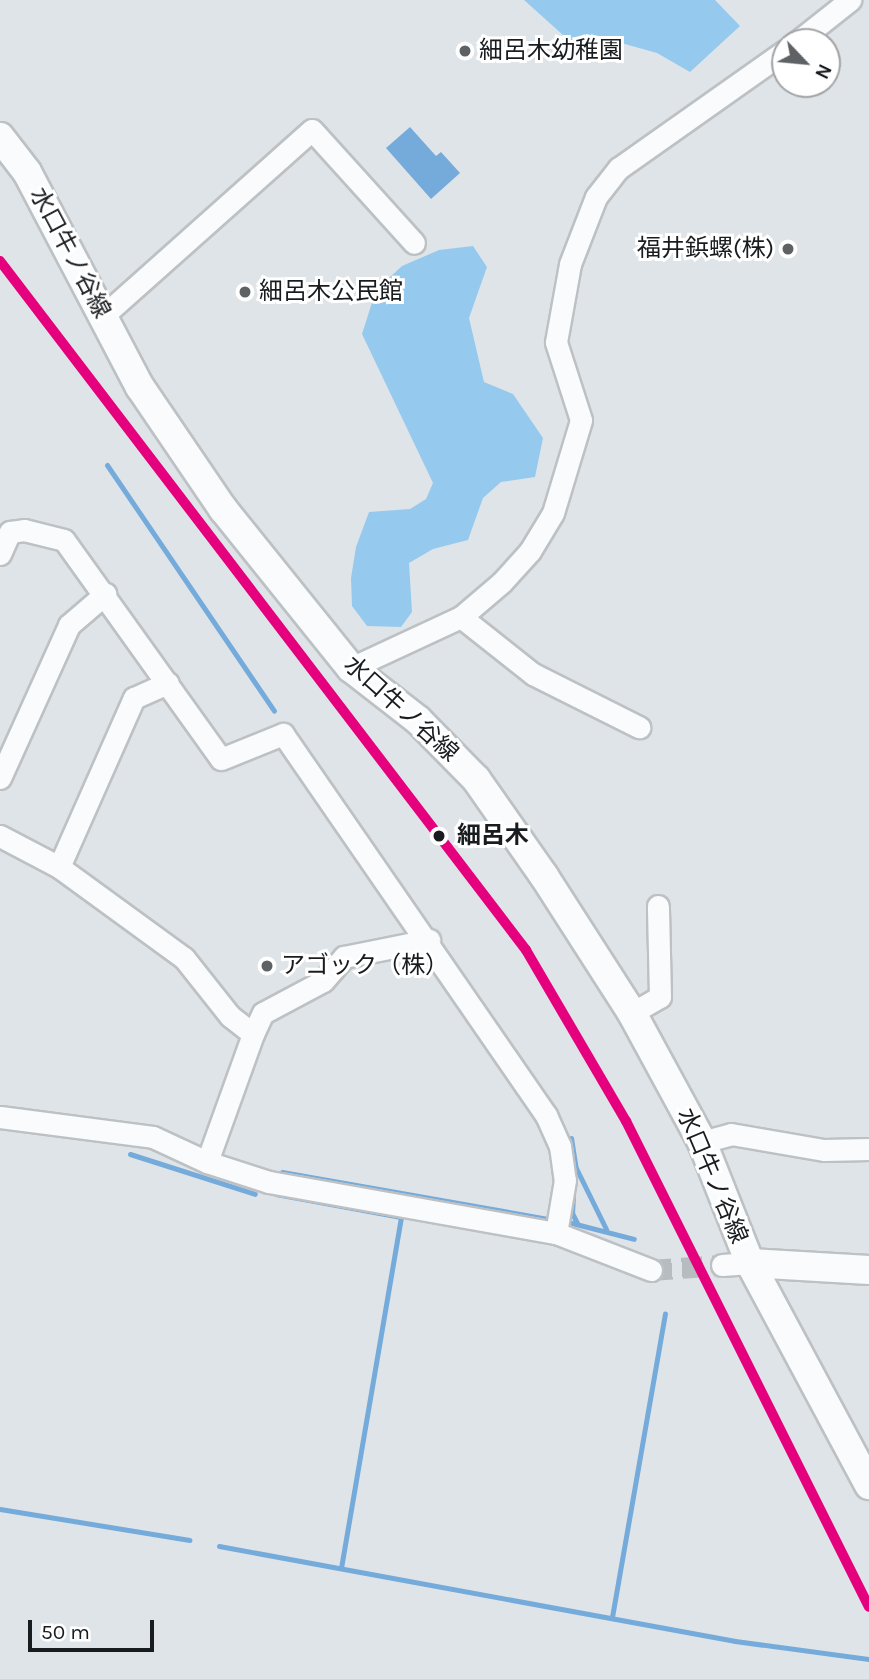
<!DOCTYPE html>
<meta charset="utf-8">
<style>
body{margin:0}
#map{position:relative;width:869px;height:1679px;overflow:hidden;background:#dfe4e8;font-family:Karla,"Noto Sans JP",sans-serif}
div>[style]{position:absolute}
.forest>*{inset:0;background:#95caee}
.water>*{inset:0;background:#75abdb}
.stream>*{height:5px;margin:-2.5px;padding:0 2.5px;transform-origin:2.5px;border-radius:2.5px;background:#75abdb}
.minor-tunnel>*{height:21px;margin-top:-10.5px;transform-origin:0;background:repeating-linear-gradient(90deg,#b7bcc0 0 21px,transparent 0 31px)}
.roads{filter:drop-shadow(2px 0 #bdc1c4) drop-shadow(-2px 0 #bdc1c4) drop-shadow(0 2px #bdc1c4) drop-shadow(0 -2px #bdc1c4)}
.minor>*{height:21px;margin:-10.5px;padding:0 10.5px;transform-origin:10.5px;border-radius:10.5px;background:#fafbfc}
.secondary>*{height:28px;margin:-14px;padding:0 14px;transform-origin:14px;border-radius:14px;background:#fafbfc}
.rail-1>*{height:10px;margin:-5px;padding:0 5px;transform-origin:5px;border-radius:5px;background:#e5007d}
.dots>*{width:19px;height:19px;translate:-50% -50%;box-sizing:border-box;border:4px solid #fff;border-radius:50%}
span{translate:-50% -50%;white-space:nowrap;text-align:center;line-height:1.15;-webkit-text-stroke:6px #fff;paint-order:stroke}
.poi-label{font-size:24px;color:#191c1f}
.left{translate:0 -50%;text-align:left}
.right{translate:-100% -50%;text-align:right}
.street-label{font-size:24px;color:#191c1f}
.stop-label{font-size:24px;color:#191c1f;font-weight:700}
.north{position:absolute;left:771px;top:28px;width:70px;height:70px;box-sizing:border-box;background:#fff;border:2px solid #a3a4a5;border-radius:50%;rotate:116deg;font-size:19px;font-weight:700;line-height:28px;text-align:center;color:#191c1f}
.north::after{content:'';display:block;margin:auto;width:24px;height:32px;background:#5e6265;clip-path:polygon(50% 0,100% 100%,50% 72%,0 100%)}
.scale{position:absolute;left:28px;top:1620px;width:126px;height:32px;box-sizing:border-box;border:4px solid #191c1f;border-top:0;padding-left:9px;font-size:21px;line-height:24px;white-space:nowrap;color:#191c1f;-webkit-text-stroke:5px #fff;paint-order:stroke}
</style>
<div id="map">
<div class="forest">
<i style="clip-path:polygon(524px 0,715px 0,740px 26px,690px 72px,657px 53px,614px 41px,573px 44px)"></i>
<i style="clip-path:polygon(473px 246px,487px 267px,469px 318px,484px 382px,513px 394px,543px 438px,535px 477px,501px 482px,483px 498px,468px 540px,433px 549px,409px 563px,412px 612px,401px 627px,367px 626px,352px 606px,351px 578px,356px 547px,369px 512px,410px 509px,426px 499px,433px 483px,362px 334px,376px 290px,402px 266px,439px 250px)"></i>
</div>
<div class="water">
<i style="clip-path:polygon(410px 127px,436px 156px,441px 152px,460px 173px,431px 199px,386px 148px)"></i>
</div>
<div class="stream">
<i style="left:107px;top:465px;width:297px;rotate:55.8deg"></i>
<i style="left:571px;top:1138px;width:30px;rotate:81deg"></i>
<i style="left:576px;top:1168px;width:68px;rotate:63.8deg"></i>
<i style="left:130px;top:1154px;width:131px;rotate:17.7deg"></i>
<i style="left:282px;top:1172px;width:277px;rotate:10deg"></i>
<i style="left:276px;top:1194px;width:127px;rotate:10.4deg"></i>
<i style="left:401px;top:1217px;width:355px;rotate:99.7deg"></i>
<i style="left:573px;top:1195px;width:18px;rotate:93deg"></i>
<i style="left:572px;top:1213px;width:11px;rotate:63deg"></i>
<i style="left:564px;top:1221px;width:72px;rotate:14.4deg"></i>
<i style="left:0;top:1509px;width:192px;rotate:9.3deg"></i>
<i style="left:219px;top:1546px;width:525px;rotate:10.43deg"></i>
<i style="left:735px;top:1641px;width:135px;rotate:7.7deg"></i>
<i style="left:612px;top:1617px;width:308px;rotate:-80.1deg"></i>
</div>
<div class="minor-tunnel">
<i style="left:651px;top:1270px;width:71px;rotate:-4deg"></i>
</div>
<div class="roads">
<div class="minor">
<i style="left:797px;top:42px;width:68px;rotate:-38.4deg"></i>
<i style="left:104px;top:315px;width:278px;rotate:-41.7deg"></i>
<i style="left:312px;top:130px;width:152px;rotate:47.9deg"></i>
<i style="left:0;top:554px;width:24px;rotate:-66deg"></i>
<i style="left:10px;top:532px;width:14px;rotate:-8deg"></i>
<i style="left:24px;top:530px;width:41px;rotate:14deg"></i>
<i style="left:64px;top:540px;width:269px;rotate:54.4deg"></i>
<i style="left:221px;top:759px;width:67px;rotate:-22deg"></i>
<i style="left:283px;top:734px;width:463px;rotate:55.4deg"></i>
<i style="left:546px;top:1115px;width:34px;rotate:66deg"></i>
<i style="left:560px;top:1146px;width:34px;rotate:82deg"></i>
<i style="left:565px;top:1180px;width:54px;rotate:99.6deg"></i>
<i style="left:461px;top:617px;width:92px;rotate:38.4deg"></i>
<i style="left:533px;top:674px;width:119px;rotate:26.6deg"></i>
<i style="left:351px;top:668px;width:121px;rotate:-24.9deg"></i>
<i style="left:461px;top:617px;width:54px;rotate:-40.5deg"></i>
<i style="left:502px;top:582px;width:42px;rotate:-47.9deg"></i>
<i style="left:530px;top:551px;width:44px;rotate:-58.8deg"></i>
<i style="left:553px;top:513px;width:97px;rotate:-73.2deg"></i>
<i style="left:581px;top:420px;width:82px;rotate:-107.8deg"></i>
<i style="left:556px;top:342px;width:79px;rotate:-79.8deg"></i>
<i style="left:570px;top:264px;width:72px;rotate:-68.8deg"></i>
<i style="left:596px;top:197px;width:37px;rotate:-52deg"></i>
<i style="left:619px;top:168px;width:203px;rotate:-35.2deg"></i>
<i style="left:0;top:778px;width:168px;rotate:-65.7deg"></i>
<i style="left:69px;top:625px;width:48px;rotate:-40.7deg"></i>
<i style="left:0;top:836px;width:67px;rotate:27.7deg"></i>
<i style="left:59px;top:867px;width:155px;rotate:36.1deg"></i>
<i style="left:184px;top:958px;width:74px;rotate:51.6deg"></i>
<i style="left:230px;top:1016px;width:29px;rotate:38deg"></i>
<i style="left:253px;top:1034px;width:136px;rotate:109.8deg"></i>
<i style="left:59px;top:867px;width:185px;rotate:-66.1deg"></i>
<i style="left:134px;top:698px;width:37px;rotate:-24deg"></i>
<i style="left:632px;top:1013px;width:32px;rotate:-30deg"></i>
<i style="left:660px;top:997px;width:91px;rotate:-91.3deg"></i>
<i style="left:253px;top:1034px;width:23px;rotate:-65deg"></i>
<i style="left:263px;top:1013px;width:68px;rotate:-28.1deg"></i>
<i style="left:323px;top:981px;width:32px;rotate:-49deg"></i>
<i style="left:344px;top:957px;width:87px;rotate:-11.3deg"></i>
<i style="left:0;top:1117px;width:154px;rotate:7.4deg"></i>
<i style="left:153px;top:1137px;width:60px;rotate:24.8deg"></i>
<i style="left:207px;top:1162px;width:65px;rotate:17.9deg"></i>
<i style="left:269px;top:1182px;width:291px;rotate:10.1deg"></i>
<i style="left:556px;top:1233px;width:102px;rotate:21.3deg"></i>
<i style="left:702px;top:1142px;width:30px;rotate:-15deg"></i>
<i style="left:731px;top:1134px;width:94px;rotate:9.8deg"></i>
<i style="left:824px;top:1150px;width:45px;rotate:-1.3deg"></i>
<i style="left:722px;top:1265px;width:28px;rotate:-4deg"></i>
</div>
<div class="secondary">
<i style="left:0;top:137px;width:44px;rotate:52.4deg"></i>
<i style="left:27px;top:172px;width:243px;rotate:62.3deg"></i>
<i style="left:140px;top:387px;width:148px;rotate:55.8deg"></i>
<i style="left:223px;top:509px;width:204px;rotate:51.2deg"></i>
<i style="left:351px;top:668px;width:85px;rotate:37.8deg"></i>
<i style="left:418px;top:720px;width:83px;rotate:45.5deg"></i>
<i style="left:476px;top:779px;width:118px;rotate:55deg"></i>
<i style="left:544px;top:876px;width:163px;rotate:57.3deg"></i>
<i style="left:632px;top:1013px;width:147px;rotate:61.5deg"></i>
<i style="left:702px;top:1142px;width:130px;rotate:68.4deg"></i>
<i style="left:750px;top:1263px;width:252px;rotate:61.8deg"></i>
<i style="left:750px;top:1263px;width:119px;rotate:3.4deg"></i>
</div>
</div>
<div class="rail-1">
<i style="left:0;top:261px;width:867px;rotate:52.64deg"></i>
<i style="left:526px;top:950px;width:198px;rotate:59.7deg"></i>
<i style="left:626px;top:1121px;width:543px;rotate:63.43deg"></i>
</div>
<div class="dots">
<i style="left:465px;top:51px;background:#5e6265"></i>
<i style="left:788px;top:249px;background:#5e6265"></i>
<i style="left:245px;top:292px;background:#5e6265"></i>
<i style="left:439px;top:836px;background:#191c1f"></i>
<i style="left:267px;top:966px;background:#5e6265"></i>
</div>
<div class="poi-label">
<span class="left" style="left:479px;top:51px">細呂木幼稚園</span>
<span class="right" style="left:774px;top:249px">福井鋲螺(株)</span>
<span class="left" style="left:259px;top:292px">細呂木公民館</span>
<span class="left" style="left:281px;top:966px">アゴック（株）</span>
</div>
<div class="street-label">
<span style="left:70px;top:253px;rotate:62deg">水口牛ノ谷線</span>
<span style="left:401px;top:709px;rotate:42deg">水口牛ノ谷線</span>
<span style="left:712px;top:1176px;rotate:67deg">水口牛ノ谷線</span>
</div>
<div class="stop-label">
<span class="left" style="left:457px;top:836px">細呂木</span>
</div>
<div class="north">N</div>
<div class="scale">50 m</div>
</div>
